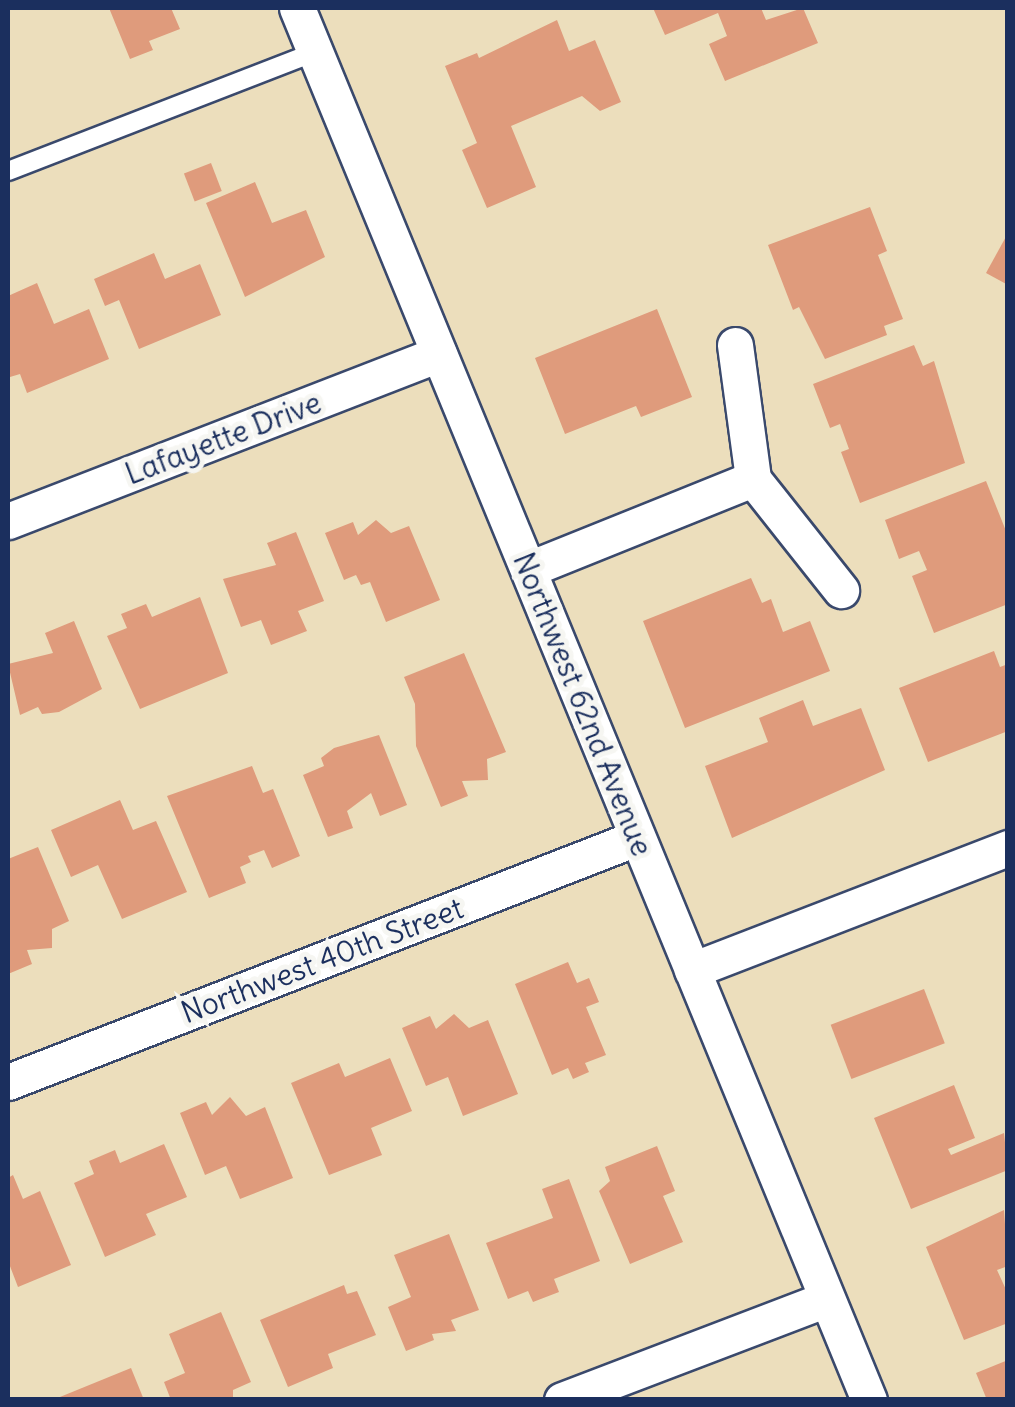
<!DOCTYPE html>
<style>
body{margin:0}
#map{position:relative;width:1015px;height:1407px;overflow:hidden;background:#ecdebc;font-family:Delius,sans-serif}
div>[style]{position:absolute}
.building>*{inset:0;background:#df9b7c;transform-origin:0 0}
.roads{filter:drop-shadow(2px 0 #3a496c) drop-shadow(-2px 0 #3a496c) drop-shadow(0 2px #3a496c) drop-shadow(0 -2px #3a496c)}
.lane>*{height:18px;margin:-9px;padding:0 9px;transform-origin:9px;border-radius:9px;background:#fff}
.street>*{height:35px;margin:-17.5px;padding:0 17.5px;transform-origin:17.5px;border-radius:17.5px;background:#fff}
span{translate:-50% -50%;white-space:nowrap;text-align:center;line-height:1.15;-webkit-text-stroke:10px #f6f6f2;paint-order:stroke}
.street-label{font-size:30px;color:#1b2f5e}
.frame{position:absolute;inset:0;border:10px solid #1b2f5e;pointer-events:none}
</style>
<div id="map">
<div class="building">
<i style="clip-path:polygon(109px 8px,171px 8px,180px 29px,149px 41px,153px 50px,130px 59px)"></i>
<i style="clip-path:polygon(653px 8px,761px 8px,766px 20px,803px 8px,818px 43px,725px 81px,709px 44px,727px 36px,718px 13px,665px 35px)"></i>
<i style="clip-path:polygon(557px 20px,569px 51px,595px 40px,621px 102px,600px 111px,582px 96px,511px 126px,536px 187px,487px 208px,462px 150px,477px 143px,445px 66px,477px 53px,479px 58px)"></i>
<i style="left:211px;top:163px;width:30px;height:29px;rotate:69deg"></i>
<i style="clip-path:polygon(255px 182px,272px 223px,306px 210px,325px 257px,245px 297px,206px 203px)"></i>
<i style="clip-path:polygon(870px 207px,887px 251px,878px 255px,903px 319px,884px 326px,887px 335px,825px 359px,799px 307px,793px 310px,768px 245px)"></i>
<i style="clip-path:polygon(1008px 233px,1008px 285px,986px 273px)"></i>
<i style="clip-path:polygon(154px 253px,165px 279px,200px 264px,221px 315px,139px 349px,119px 300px,105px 306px,94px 279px)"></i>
<i style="clip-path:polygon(37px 283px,54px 324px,89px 309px,109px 359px,27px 393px,20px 374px,10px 377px,8px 372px,8px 296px)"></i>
<i style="clip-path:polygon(657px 309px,692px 397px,641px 417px,636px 406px,565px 434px,535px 358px)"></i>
<i style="clip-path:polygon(914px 345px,923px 366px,934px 361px,965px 463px,860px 503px,841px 452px,849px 449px,840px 424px,830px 428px,813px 384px)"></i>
<i style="clip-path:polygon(986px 481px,1008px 536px,1008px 604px,934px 633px,912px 576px,927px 570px,919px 551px,899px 559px,885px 520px)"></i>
<i style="clip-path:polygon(376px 520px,391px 533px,409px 526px,440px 600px,386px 622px,370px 582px,361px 585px,356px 575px,344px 580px,325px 533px,353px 522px,358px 535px)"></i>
<i style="clip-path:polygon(296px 532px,324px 601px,298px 611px,307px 631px,271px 645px,261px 620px,241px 627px,223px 579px,276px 565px,267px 543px)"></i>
<i style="clip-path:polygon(751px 578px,762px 603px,771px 599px,783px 632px,810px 621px,830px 671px,685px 728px,643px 621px)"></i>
<i style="clip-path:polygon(200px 597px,228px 673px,140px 709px,107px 636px,127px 628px,121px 614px,146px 604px,152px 617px)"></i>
<i style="clip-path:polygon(74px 621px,102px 689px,59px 712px,42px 714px,38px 707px,20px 715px,8px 664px,53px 653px,45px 633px)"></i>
<i style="clip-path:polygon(994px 651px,1000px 667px,1008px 664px,1008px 731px,928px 762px,899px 688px)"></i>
<i style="clip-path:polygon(464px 653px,506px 752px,487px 759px,488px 780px,462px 781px,468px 796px,441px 807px,416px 746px,415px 704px,404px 677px)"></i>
<i style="clip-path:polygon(803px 700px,813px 726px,861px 708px,885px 770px,732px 838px,705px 766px,768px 742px,759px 718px)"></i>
<i style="clip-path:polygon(379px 735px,407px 805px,380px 816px,371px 793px,347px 811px,353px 828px,328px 837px,303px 775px,324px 766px,321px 758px,334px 748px)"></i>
<i style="clip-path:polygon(252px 766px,263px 793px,273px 789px,300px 856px,272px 868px,264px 850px,248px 856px,251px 862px,240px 867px,246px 883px,209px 898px,167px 796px)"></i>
<i style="clip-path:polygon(120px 800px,133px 830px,156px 821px,187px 892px,122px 919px,98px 865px,71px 877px,51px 830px)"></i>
<i style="clip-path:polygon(38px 847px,69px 921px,52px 929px,52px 948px,27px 950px,32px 964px,8px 974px,8px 859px)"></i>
<i style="clip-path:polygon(568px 962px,577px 983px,589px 978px,599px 1002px,586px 1007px,606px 1055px,585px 1063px,589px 1072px,573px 1079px,568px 1068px,552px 1075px,515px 984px)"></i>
<i style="left:924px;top:989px;width:58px;height:100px;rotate:69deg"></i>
<i style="clip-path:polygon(454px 1014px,469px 1028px,488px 1020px,518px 1094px,463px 1116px,448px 1077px,426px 1086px,402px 1028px,430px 1016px,436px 1029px)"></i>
<i style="clip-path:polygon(390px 1058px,412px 1111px,371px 1128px,382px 1155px,329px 1175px,291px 1083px,339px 1063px,345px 1077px)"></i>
<i style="clip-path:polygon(954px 1085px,975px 1138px,948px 1149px,951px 1155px,1004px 1133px,1008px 1170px,911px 1209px,874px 1118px)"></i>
<i style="clip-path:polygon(230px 1097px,246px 1116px,265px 1107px,293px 1178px,240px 1199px,226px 1166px,205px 1175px,180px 1113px,206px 1102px,212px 1115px)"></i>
<i style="clip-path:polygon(164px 1144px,187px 1197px,146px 1214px,156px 1235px,105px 1257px,74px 1183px,94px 1174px,89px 1161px,115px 1150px,120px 1163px)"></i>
<i style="clip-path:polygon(657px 1146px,675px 1191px,663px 1196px,683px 1242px,630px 1264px,599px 1191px,610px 1181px,605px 1167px)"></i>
<i style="clip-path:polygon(13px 1175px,23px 1199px,40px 1191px,71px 1265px,18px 1287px,8px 1261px,8px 1178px)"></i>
<i style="clip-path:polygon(569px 1179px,600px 1261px,554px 1279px,559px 1292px,533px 1302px,528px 1291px,508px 1299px,486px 1243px,553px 1218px,542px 1189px)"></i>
<i style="clip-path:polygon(1004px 1210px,1008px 1266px,997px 1270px,1008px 1294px,1008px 1323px,964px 1340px,926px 1247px)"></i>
<i style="clip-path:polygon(449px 1234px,479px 1310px,451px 1320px,456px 1331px,432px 1334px,434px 1340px,406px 1351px,388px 1307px,411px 1297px,394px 1255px)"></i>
<i style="clip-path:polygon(344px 1285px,347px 1294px,357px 1291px,376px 1335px,328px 1354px,333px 1368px,288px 1387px,260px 1320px)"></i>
<i style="clip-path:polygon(221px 1312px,251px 1382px,233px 1390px,233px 1400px,171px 1400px,164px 1382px,185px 1373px,169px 1334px)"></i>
<i style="clip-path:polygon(1008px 1360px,1008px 1400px,987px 1400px,976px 1373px)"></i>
<i style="clip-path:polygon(131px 1368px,144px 1400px,55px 1400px,55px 1399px)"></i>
</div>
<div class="roads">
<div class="lane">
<i style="left:8px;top:171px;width:329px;rotate:-21.2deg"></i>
</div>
<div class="street">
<i style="left:297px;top:8px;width:1505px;rotate:67.66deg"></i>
<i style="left:735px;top:345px;width:135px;rotate:82.3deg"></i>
<i style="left:753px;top:479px;width:142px;rotate:51.6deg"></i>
<i style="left:8px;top:521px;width:462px;rotate:-21.2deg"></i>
<i style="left:529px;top:569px;width:241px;rotate:-21.9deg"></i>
<i style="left:692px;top:970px;width:339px;rotate:-21.1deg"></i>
<i style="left:8px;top:1082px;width:674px;rotate:-21.23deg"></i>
<i style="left:562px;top:1400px;width:283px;rotate:-20.9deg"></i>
</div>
</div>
<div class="street-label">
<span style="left:223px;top:438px;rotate:-21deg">Lafayette Drive</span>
<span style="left:583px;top:704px;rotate:68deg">Northwest 62nd Avenue</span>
<span style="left:322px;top:960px;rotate:-21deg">Northwest 40th Street</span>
</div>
<div class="frame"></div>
</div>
